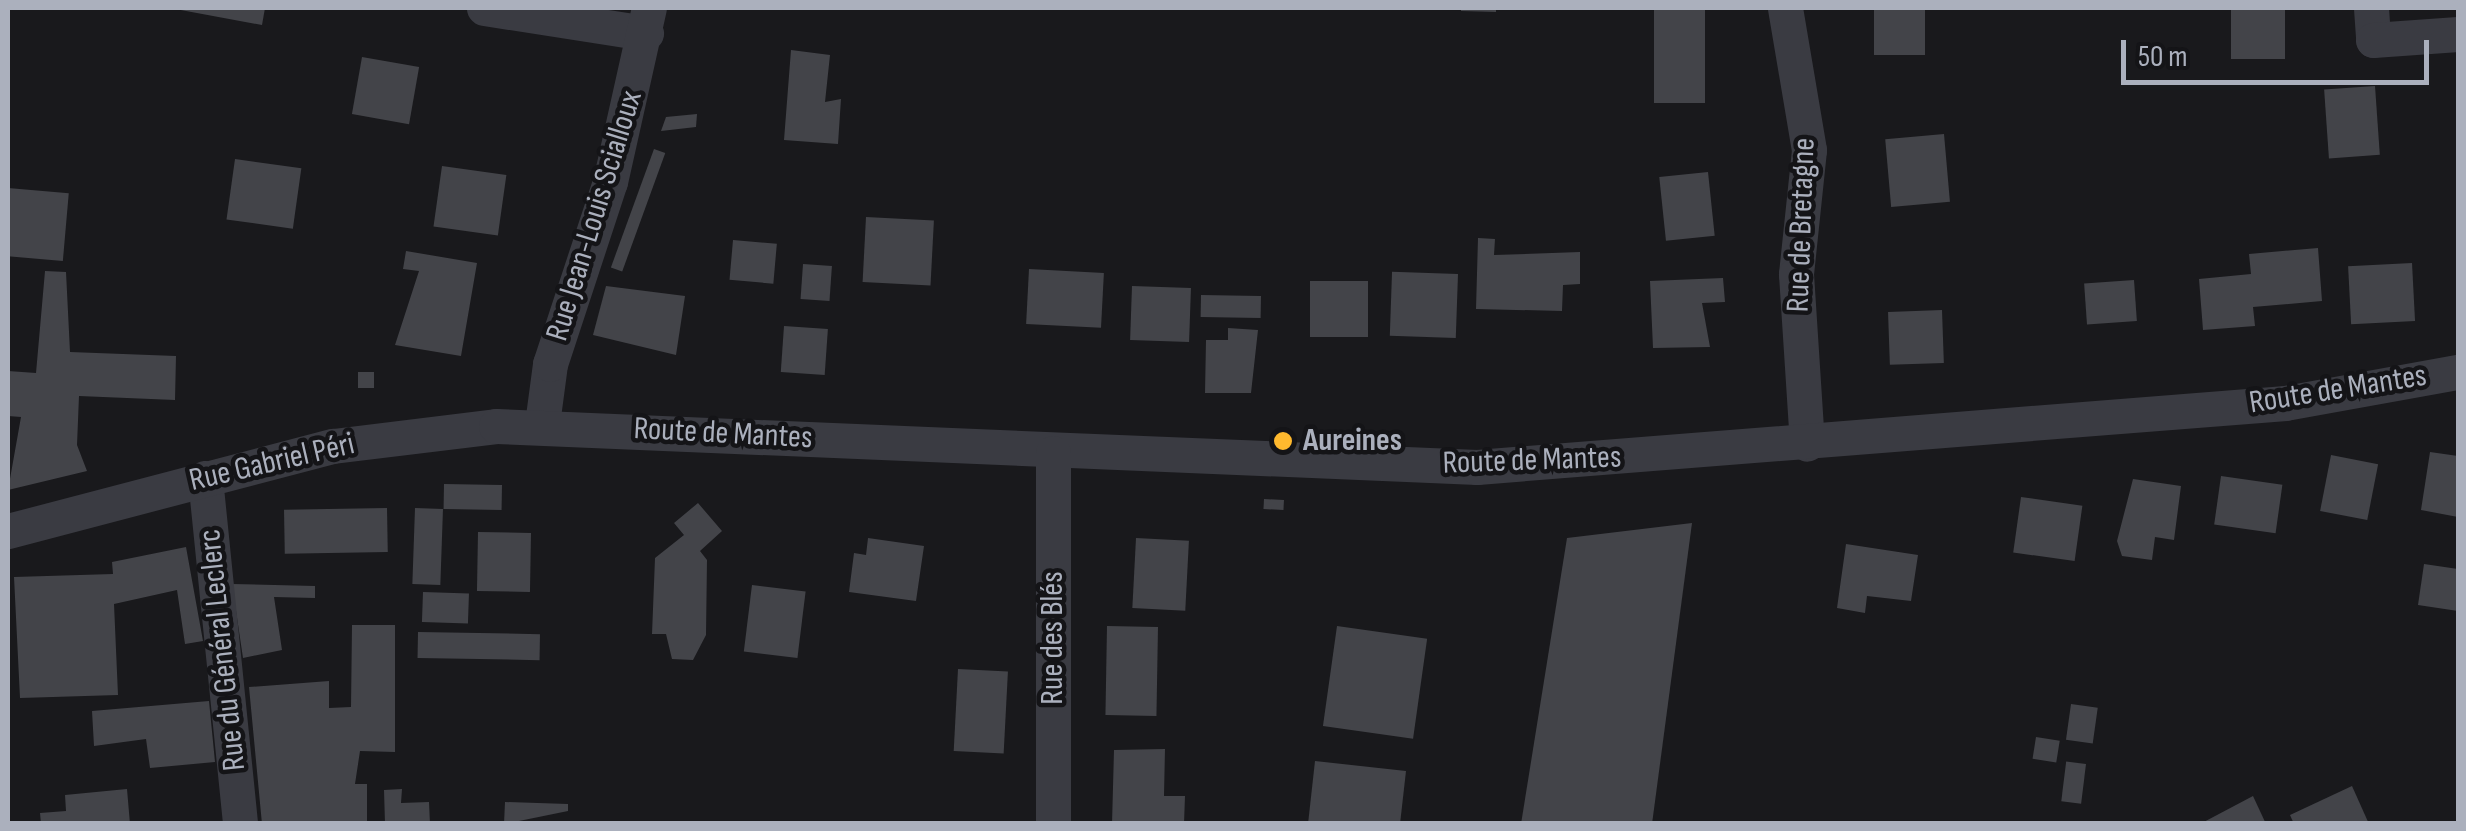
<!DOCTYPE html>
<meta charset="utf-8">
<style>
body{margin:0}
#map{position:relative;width:2466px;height:831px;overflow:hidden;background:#19191c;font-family:"Sofia Sans Condensed",sans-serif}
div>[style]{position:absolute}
.building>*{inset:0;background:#434449;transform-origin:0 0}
.minor>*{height:35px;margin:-17.5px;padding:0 17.5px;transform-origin:17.5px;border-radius:17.5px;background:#3a3b42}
.dots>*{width:28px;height:28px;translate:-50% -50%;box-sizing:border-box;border:5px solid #141417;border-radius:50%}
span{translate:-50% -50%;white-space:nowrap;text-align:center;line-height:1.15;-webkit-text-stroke:9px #141417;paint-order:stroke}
.street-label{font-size:32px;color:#abb0bd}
.poi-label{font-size:32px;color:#abb0bd;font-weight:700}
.left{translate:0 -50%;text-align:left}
.frame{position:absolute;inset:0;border:10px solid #abb0bd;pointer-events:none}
.scale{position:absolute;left:2121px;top:40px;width:308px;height:45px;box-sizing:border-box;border:5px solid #abb0bd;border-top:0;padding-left:12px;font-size:30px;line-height:35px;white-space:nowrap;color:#abb0bd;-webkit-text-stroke:8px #141417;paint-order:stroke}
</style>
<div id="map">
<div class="building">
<i style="clip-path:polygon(170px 8px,265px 8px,262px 25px)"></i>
<i style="clip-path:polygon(1461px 8px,1496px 8px,1496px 12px,1461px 11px)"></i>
<i style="left:1654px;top:8px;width:51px;height:95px"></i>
<i style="left:1874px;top:8px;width:51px;height:47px"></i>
<i style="left:2231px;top:8px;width:54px;height:51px"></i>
<i style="clip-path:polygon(791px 50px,830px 55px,825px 102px,841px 99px,838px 144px,784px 140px)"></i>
<i style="left:362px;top:57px;width:58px;height:58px;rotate:10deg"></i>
<i style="left:2375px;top:86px;width:69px;height:51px;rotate:86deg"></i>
<i style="clip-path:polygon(697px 114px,696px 127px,661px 131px,666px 117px)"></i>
<i style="left:1944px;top:134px;width:68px;height:59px;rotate:85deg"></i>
<i style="left:654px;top:149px;width:12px;height:126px;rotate:20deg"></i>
<i style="left:235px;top:159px;width:67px;height:61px;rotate:8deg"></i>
<i style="left:442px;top:166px;width:65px;height:61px;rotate:8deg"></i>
<i style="left:1708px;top:172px;width:64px;height:49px;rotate:84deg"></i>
<i style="left:8px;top:188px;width:61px;height:68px;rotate:5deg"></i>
<i style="left:866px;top:217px;width:68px;height:65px;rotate:3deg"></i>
<i style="clip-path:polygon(1478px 238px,1495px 239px,1494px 255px,1580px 252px,1580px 284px,1563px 285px,1562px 311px,1476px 309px)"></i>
<i style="left:733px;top:240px;width:44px;height:40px;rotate:5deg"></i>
<i style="clip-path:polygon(2318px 248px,2322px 301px,2253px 307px,2255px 326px,2203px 330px,2199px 279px,2251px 274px,2249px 254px)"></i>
<i style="clip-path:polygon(406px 251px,477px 263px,461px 356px,395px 345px,419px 271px,403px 269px)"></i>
<i style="left:2412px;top:263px;width:58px;height:64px;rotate:87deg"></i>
<i style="left:803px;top:264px;width:29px;height:35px;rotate:4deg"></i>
<i style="left:1029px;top:269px;width:75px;height:55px;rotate:3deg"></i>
<i style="clip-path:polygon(45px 271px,66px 272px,70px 352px,176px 356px,175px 400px,79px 396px,77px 445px,87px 471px,8px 490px,21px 417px,8px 416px,8px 371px,36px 373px)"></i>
<i style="left:1458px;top:274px;width:64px;height:66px;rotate:92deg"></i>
<i style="clip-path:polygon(1723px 278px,1725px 302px,1702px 303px,1710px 347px,1653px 348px,1650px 281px)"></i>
<i style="left:2134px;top:280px;width:41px;height:50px;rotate:86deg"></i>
<i style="left:1310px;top:281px;width:58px;height:56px"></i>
<i style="clip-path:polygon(606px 286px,685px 296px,676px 355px,593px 335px)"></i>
<i style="left:1132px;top:286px;width:59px;height:54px;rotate:2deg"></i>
<i style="left:1201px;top:295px;width:60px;height:22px;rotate:1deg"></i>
<i style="left:1942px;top:310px;width:53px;height:54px;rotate:88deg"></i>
<i style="left:784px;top:326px;width:44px;height:46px;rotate:4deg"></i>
<i style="clip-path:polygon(1228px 328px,1258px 330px,1251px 393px,1205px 393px,1206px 340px,1228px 340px)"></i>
<i style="left:358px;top:372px;width:16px;height:16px"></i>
<i style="clip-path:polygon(2430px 452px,2458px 456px,2458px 517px,2421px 510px)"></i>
<i style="left:2331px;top:455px;width:48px;height:57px;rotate:11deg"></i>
<i style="left:2221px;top:476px;width:62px;height:49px;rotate:8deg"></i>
<i style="clip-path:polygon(2133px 479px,2181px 486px,2174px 540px,2155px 537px,2152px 560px,2122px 556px,2117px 541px)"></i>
<i style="left:444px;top:484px;width:58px;height:25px;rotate:1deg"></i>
<i style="left:2021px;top:497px;width:62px;height:56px;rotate:8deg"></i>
<i style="left:1264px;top:499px;width:20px;height:10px;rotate:3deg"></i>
<i style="clip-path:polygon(698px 503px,722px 531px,700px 551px,707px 560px,706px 635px,693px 660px,672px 659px,666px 634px,652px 634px,655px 558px,684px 535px,674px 523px)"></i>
<i style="left:387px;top:508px;width:44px;height:103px;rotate:89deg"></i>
<i style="left:415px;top:508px;width:28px;height:76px;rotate:2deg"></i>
<i style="clip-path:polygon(1692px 523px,1652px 824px,1521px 824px,1567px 538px)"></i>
<i style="left:478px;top:532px;width:53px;height:59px;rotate:1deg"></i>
<i style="clip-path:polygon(868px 538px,924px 546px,916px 601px,849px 592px,854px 553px,866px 555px)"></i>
<i style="left:1136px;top:538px;width:53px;height:70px;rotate:3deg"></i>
<i style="clip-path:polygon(1846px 544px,1918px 555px,1911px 601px,1867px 596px,1865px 613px,1837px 608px)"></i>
<i style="clip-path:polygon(186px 547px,203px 641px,185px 644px,177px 590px,114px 604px,118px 695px,20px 698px,14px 577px,113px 574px,112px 562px)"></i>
<i style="clip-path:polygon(2424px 564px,2458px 569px,2458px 611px,2418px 605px)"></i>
<i style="clip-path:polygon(232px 584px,315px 586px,315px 598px,274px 597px,282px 650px,243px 658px)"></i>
<i style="left:752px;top:585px;width:54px;height:67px;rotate:7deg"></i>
<i style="left:423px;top:592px;width:46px;height:30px;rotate:2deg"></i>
<i style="clip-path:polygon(352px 625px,395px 625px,395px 752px,360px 751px,355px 784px,367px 784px,367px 823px,262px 824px,249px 687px,329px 681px,329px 708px,351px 707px)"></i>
<i style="left:1107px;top:626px;width:51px;height:89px;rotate:1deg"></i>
<i style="left:1337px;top:626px;width:91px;height:101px;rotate:8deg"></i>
<i style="left:418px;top:632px;width:122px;height:26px;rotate:1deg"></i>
<i style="left:958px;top:669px;width:50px;height:82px;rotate:3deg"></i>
<i style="clip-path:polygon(209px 701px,215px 762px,150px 768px,146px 739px,94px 746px,92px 711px)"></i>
<i style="left:2071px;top:704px;width:27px;height:36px;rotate:8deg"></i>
<i style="left:2036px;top:737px;width:24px;height:22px;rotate:9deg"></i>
<i style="clip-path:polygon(1165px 749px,1164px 796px,1185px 796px,1184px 824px,1112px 824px,1114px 750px)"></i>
<i style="clip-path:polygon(1315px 761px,1406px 771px,1400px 824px,1308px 824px)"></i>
<i style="left:2086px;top:764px;width:40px;height:20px;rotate:97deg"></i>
<i style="clip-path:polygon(2352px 786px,2369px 824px,2294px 824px,2290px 815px)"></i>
<i style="clip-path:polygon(127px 789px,130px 824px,41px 824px,40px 813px,66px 811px,65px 795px)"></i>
<i style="clip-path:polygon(402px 789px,401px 803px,429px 802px,430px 824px,385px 824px,384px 790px)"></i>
<i style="clip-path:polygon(2253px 796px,2266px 824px,2200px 824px)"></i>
<i style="clip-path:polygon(505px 802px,568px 804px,568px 811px,504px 824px)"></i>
</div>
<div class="minor">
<i style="left:484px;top:8px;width:164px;rotate:8.8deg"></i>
<i style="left:1785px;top:8px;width:144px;rotate:80.4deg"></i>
<i style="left:1809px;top:150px;width:125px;rotate:96deg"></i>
<i style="left:1796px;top:274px;width:170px;rotate:86.3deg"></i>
<i style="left:2371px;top:8px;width:32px;rotate:86deg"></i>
<i style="left:2373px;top:40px;width:85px;rotate:-4deg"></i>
<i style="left:542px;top:424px;width:61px;rotate:-82.4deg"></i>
<i style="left:550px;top:364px;width:192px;rotate:-71.8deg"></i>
<i style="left:610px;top:182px;width:178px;rotate:-77.4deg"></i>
<i style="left:205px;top:478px;width:348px;rotate:84.2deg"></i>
<i style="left:8px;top:531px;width:336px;rotate:-14.7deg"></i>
<i style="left:333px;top:446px;width:164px;rotate:-7deg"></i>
<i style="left:496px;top:426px;width:982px;rotate:2.39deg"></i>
<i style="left:1477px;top:467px;width:811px;rotate:-4.53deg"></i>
<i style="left:2285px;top:403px;width:176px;rotate:-10.2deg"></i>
<i style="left:1053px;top:824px;width:371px;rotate:-90deg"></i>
</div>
<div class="dots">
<i style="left:1283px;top:441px;background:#ffb92e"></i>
</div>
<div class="street-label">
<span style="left:595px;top:216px;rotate:-73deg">Rue Jean-Louis Scialloux</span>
<span style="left:1802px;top:225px;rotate:-88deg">Rue de Bretagne</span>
<span style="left:2338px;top:390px;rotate:-9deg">Route de Mantes</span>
<span style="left:723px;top:434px;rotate:3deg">Route de Mantes</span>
<span style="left:1532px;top:461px;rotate:-2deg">Route de Mantes</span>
<span style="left:272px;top:463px;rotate:-13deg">Rue Gabriel Péri</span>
<span style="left:1053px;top:638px;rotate:-90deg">Rue des Blés</span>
<span style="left:223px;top:650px;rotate:-96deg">Rue du Général Leclerc</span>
</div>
<div class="poi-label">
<span class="left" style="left:1303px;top:441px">Aureines</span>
</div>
<div class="frame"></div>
<div class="scale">50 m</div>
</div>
